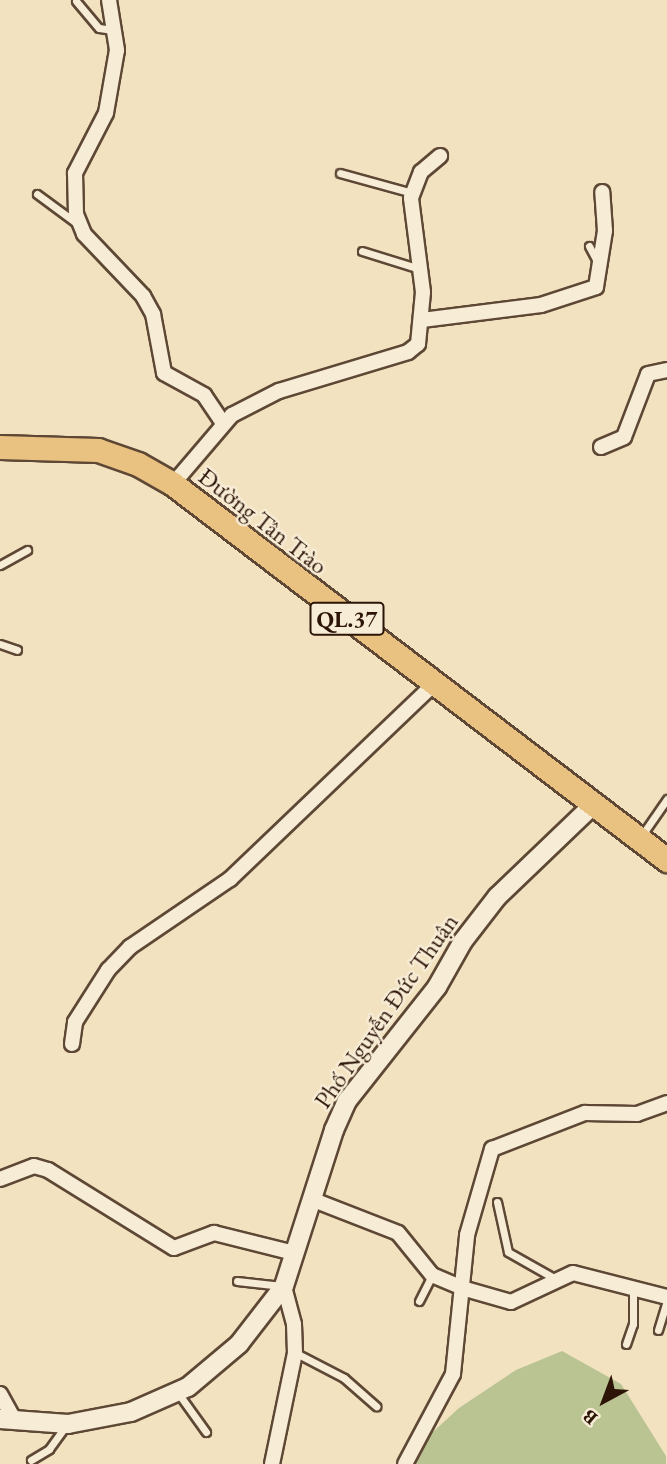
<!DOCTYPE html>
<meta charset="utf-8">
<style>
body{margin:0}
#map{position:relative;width:667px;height:1464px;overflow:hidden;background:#f2e2c0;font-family:"EB Garamond",serif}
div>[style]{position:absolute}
.green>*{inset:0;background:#bac392}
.roads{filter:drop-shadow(2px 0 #5e4835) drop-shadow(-2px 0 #5e4835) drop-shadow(0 2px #5e4835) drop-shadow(0 -2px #5e4835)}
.service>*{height:7px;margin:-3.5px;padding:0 3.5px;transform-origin:3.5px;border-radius:3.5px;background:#f7ecd6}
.minor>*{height:14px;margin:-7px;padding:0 7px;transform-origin:7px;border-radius:7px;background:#f7ecd6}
.tertiary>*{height:18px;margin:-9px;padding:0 9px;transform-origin:9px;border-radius:9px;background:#f7ecd6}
.trunk>*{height:23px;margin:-11.5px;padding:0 11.5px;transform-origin:11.5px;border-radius:11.5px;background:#e9c180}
span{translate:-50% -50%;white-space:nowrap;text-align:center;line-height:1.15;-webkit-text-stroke:5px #f7ecd6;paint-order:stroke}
.shield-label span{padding:2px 5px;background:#f7ecd6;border:2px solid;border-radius:5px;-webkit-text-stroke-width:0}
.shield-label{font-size:23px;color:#2c1407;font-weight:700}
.street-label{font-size:24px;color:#2c1407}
.north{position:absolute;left:569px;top:1366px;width:70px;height:70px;-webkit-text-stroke:5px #f7ecd6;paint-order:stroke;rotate:221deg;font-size:19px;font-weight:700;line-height:28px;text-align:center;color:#2c1407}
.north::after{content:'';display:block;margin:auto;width:24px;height:32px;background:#2c1407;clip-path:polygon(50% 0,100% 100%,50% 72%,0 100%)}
</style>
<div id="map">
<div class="green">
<i style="clip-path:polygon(562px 1351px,621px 1384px,666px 1456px,666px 1464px,405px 1464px,409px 1454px,459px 1408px,516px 1370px)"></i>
</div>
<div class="roads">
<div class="service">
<i style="left:76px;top:1px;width:35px;rotate:50deg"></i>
<i style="left:99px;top:28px;width:14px;rotate:8deg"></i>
<i style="left:340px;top:173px;width:75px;rotate:15.5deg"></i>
<i style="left:37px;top:194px;width:47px;rotate:36.4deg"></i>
<i style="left:589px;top:246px;width:19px;rotate:62deg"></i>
<i style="left:362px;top:251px;width:61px;rotate:17.2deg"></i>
<i style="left:0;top:565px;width:31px;rotate:-29deg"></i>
<i style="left:0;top:644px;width:18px;rotate:19deg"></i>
<i style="left:642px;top:835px;width:44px;rotate:-55.2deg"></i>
<i style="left:497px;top:1202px;width:51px;rotate:77.6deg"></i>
<i style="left:508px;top:1252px;width:53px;rotate:29.5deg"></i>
<i style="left:237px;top:1281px;width:45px;rotate:6.3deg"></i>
<i style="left:419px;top:1301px;width:29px;rotate:-63deg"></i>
<i style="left:658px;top:1330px;width:31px;rotate:-73deg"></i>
<i style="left:626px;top:1344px;width:21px;rotate:-71deg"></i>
<i style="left:633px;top:1324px;width:32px;rotate:-90deg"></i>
<i style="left:296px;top:1353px;width:54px;rotate:27.5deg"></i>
<i style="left:344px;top:1378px;width:43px;rotate:41.2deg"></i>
<i style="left:178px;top:1393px;width:48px;rotate:54.3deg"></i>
<i style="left:31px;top:1460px;width:21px;rotate:-31deg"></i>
<i style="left:49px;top:1449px;width:31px;rotate:-54deg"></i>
</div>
<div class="minor">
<i style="left:109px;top:0;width:51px;rotate:80.9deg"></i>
<i style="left:117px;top:50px;width:64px;rotate:99.9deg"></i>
<i style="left:106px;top:113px;width:68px;rotate:117.3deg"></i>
<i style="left:75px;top:173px;width:41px;rotate:88.6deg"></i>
<i style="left:76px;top:214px;width:22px;rotate:68deg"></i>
<i style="left:84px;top:234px;width:86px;rotate:46.4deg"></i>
<i style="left:143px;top:296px;width:21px;rotate:61deg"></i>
<i style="left:153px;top:314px;width:60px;rotate:79.4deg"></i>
<i style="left:164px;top:373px;width:46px;rotate:28.8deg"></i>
<i style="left:204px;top:395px;width:32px;rotate:56deg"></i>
<i style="left:422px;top:320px;width:120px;rotate:-7.2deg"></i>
<i style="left:541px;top:305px;width:58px;rotate:-18.1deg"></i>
<i style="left:596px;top:287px;width:57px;rotate:-80.9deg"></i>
<i style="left:605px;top:231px;width:39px;rotate:-94deg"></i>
<i style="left:601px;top:447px;width:25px;rotate:-23deg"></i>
<i style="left:624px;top:437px;width:67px;rotate:-69.1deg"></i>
<i style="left:648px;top:374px;width:19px;rotate:-12deg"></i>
<i style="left:173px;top:484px;width:91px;rotate:-49.5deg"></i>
<i style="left:232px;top:415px;width:53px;rotate:-27.1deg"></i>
<i style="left:279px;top:391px;width:135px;rotate:-16.8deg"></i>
<i style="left:408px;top:352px;width:13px;rotate:-39deg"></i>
<i style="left:418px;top:344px;width:52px;rotate:-84.5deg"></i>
<i style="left:423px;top:292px;width:95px;rotate:-97.3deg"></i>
<i style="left:411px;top:198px;width:28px;rotate:-69deg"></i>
<i style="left:421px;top:172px;width:25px;rotate:-40deg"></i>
<i style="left:72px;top:1044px;width:22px;rotate:-82deg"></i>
<i style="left:75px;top:1022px;width:62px;rotate:-57.6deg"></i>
<i style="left:108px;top:970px;width:32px;rotate:-46deg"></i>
<i style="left:130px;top:947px;width:121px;rotate:-34.2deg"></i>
<i style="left:230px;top:879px;width:281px;rotate:-43.7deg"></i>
<i style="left:0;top:1179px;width:36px;rotate:-21deg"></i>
<i style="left:34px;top:1166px;width:15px;rotate:16deg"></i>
<i style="left:48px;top:1170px;width:148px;rotate:31.8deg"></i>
<i style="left:174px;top:1248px;width:43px;rotate:-20.6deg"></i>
<i style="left:214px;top:1233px;width:82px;rotate:14deg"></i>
<i style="left:311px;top:1199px;width:93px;rotate:21.3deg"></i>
<i style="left:398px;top:1233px;width:54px;rotate:51deg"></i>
<i style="left:432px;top:1275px;width:33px;rotate:23deg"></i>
<i style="left:462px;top:1288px;width:51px;rotate:15.9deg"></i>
<i style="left:511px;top:1302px;width:68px;rotate:-25.1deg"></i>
<i style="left:573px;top:1273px;width:97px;rotate:14.3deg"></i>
<i style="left:0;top:1394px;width:26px;rotate:61deg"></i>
<i style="left:272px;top:1464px;width:113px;rotate:-78.3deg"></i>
<i style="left:295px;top:1353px;width:29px;rotate:-92deg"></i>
<i style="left:294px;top:1324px;width:39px;rotate:-105deg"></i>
<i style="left:405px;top:1464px;width:102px;rotate:-61.9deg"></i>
<i style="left:453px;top:1374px;width:140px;rotate:-84.2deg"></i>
<i style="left:467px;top:1235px;width:90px;rotate:-73.8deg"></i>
<i style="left:492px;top:1149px;width:100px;rotate:-21.2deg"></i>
<i style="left:585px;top:1113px;width:52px;rotate:1.1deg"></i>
<i style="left:637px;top:1114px;width:32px;rotate:-20deg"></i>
</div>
<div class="tertiary">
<i style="left:0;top:1419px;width:68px;rotate:4.2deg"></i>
<i style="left:68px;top:1424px;width:64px;rotate:-10.8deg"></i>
<i style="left:131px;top:1412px;width:62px;rotate:-23.7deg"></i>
<i style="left:188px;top:1387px;width:67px;rotate:-40.1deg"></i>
<i style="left:239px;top:1344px;width:73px;rotate:-52.2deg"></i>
<i style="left:284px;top:1286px;width:164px;rotate:-72.2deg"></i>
<i style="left:334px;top:1130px;width:32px;rotate:-66deg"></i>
<i style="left:347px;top:1101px;width:145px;rotate:-51.7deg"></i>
<i style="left:437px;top:987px;width:53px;rotate:-60.5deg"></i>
<i style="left:463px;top:941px;width:56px;rotate:-52.3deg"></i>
<i style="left:497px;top:897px;width:133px;rotate:-43.8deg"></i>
</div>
<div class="trunk">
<i style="left:0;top:447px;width:98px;rotate:1.8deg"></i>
<i style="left:98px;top:450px;width:42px;rotate:19.3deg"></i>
<i style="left:138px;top:464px;width:40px;rotate:29.7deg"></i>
<i style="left:173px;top:484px;width:621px;rotate:37.28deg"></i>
</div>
</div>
<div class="shield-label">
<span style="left:347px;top:619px">QL.37</span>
</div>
<div class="street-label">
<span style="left:263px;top:521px;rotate:38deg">Đường Tân Trào</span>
<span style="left:386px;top:1011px;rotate:-55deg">Phố Nguyễn Đức Thuận</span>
</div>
<div class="north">B</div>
</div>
